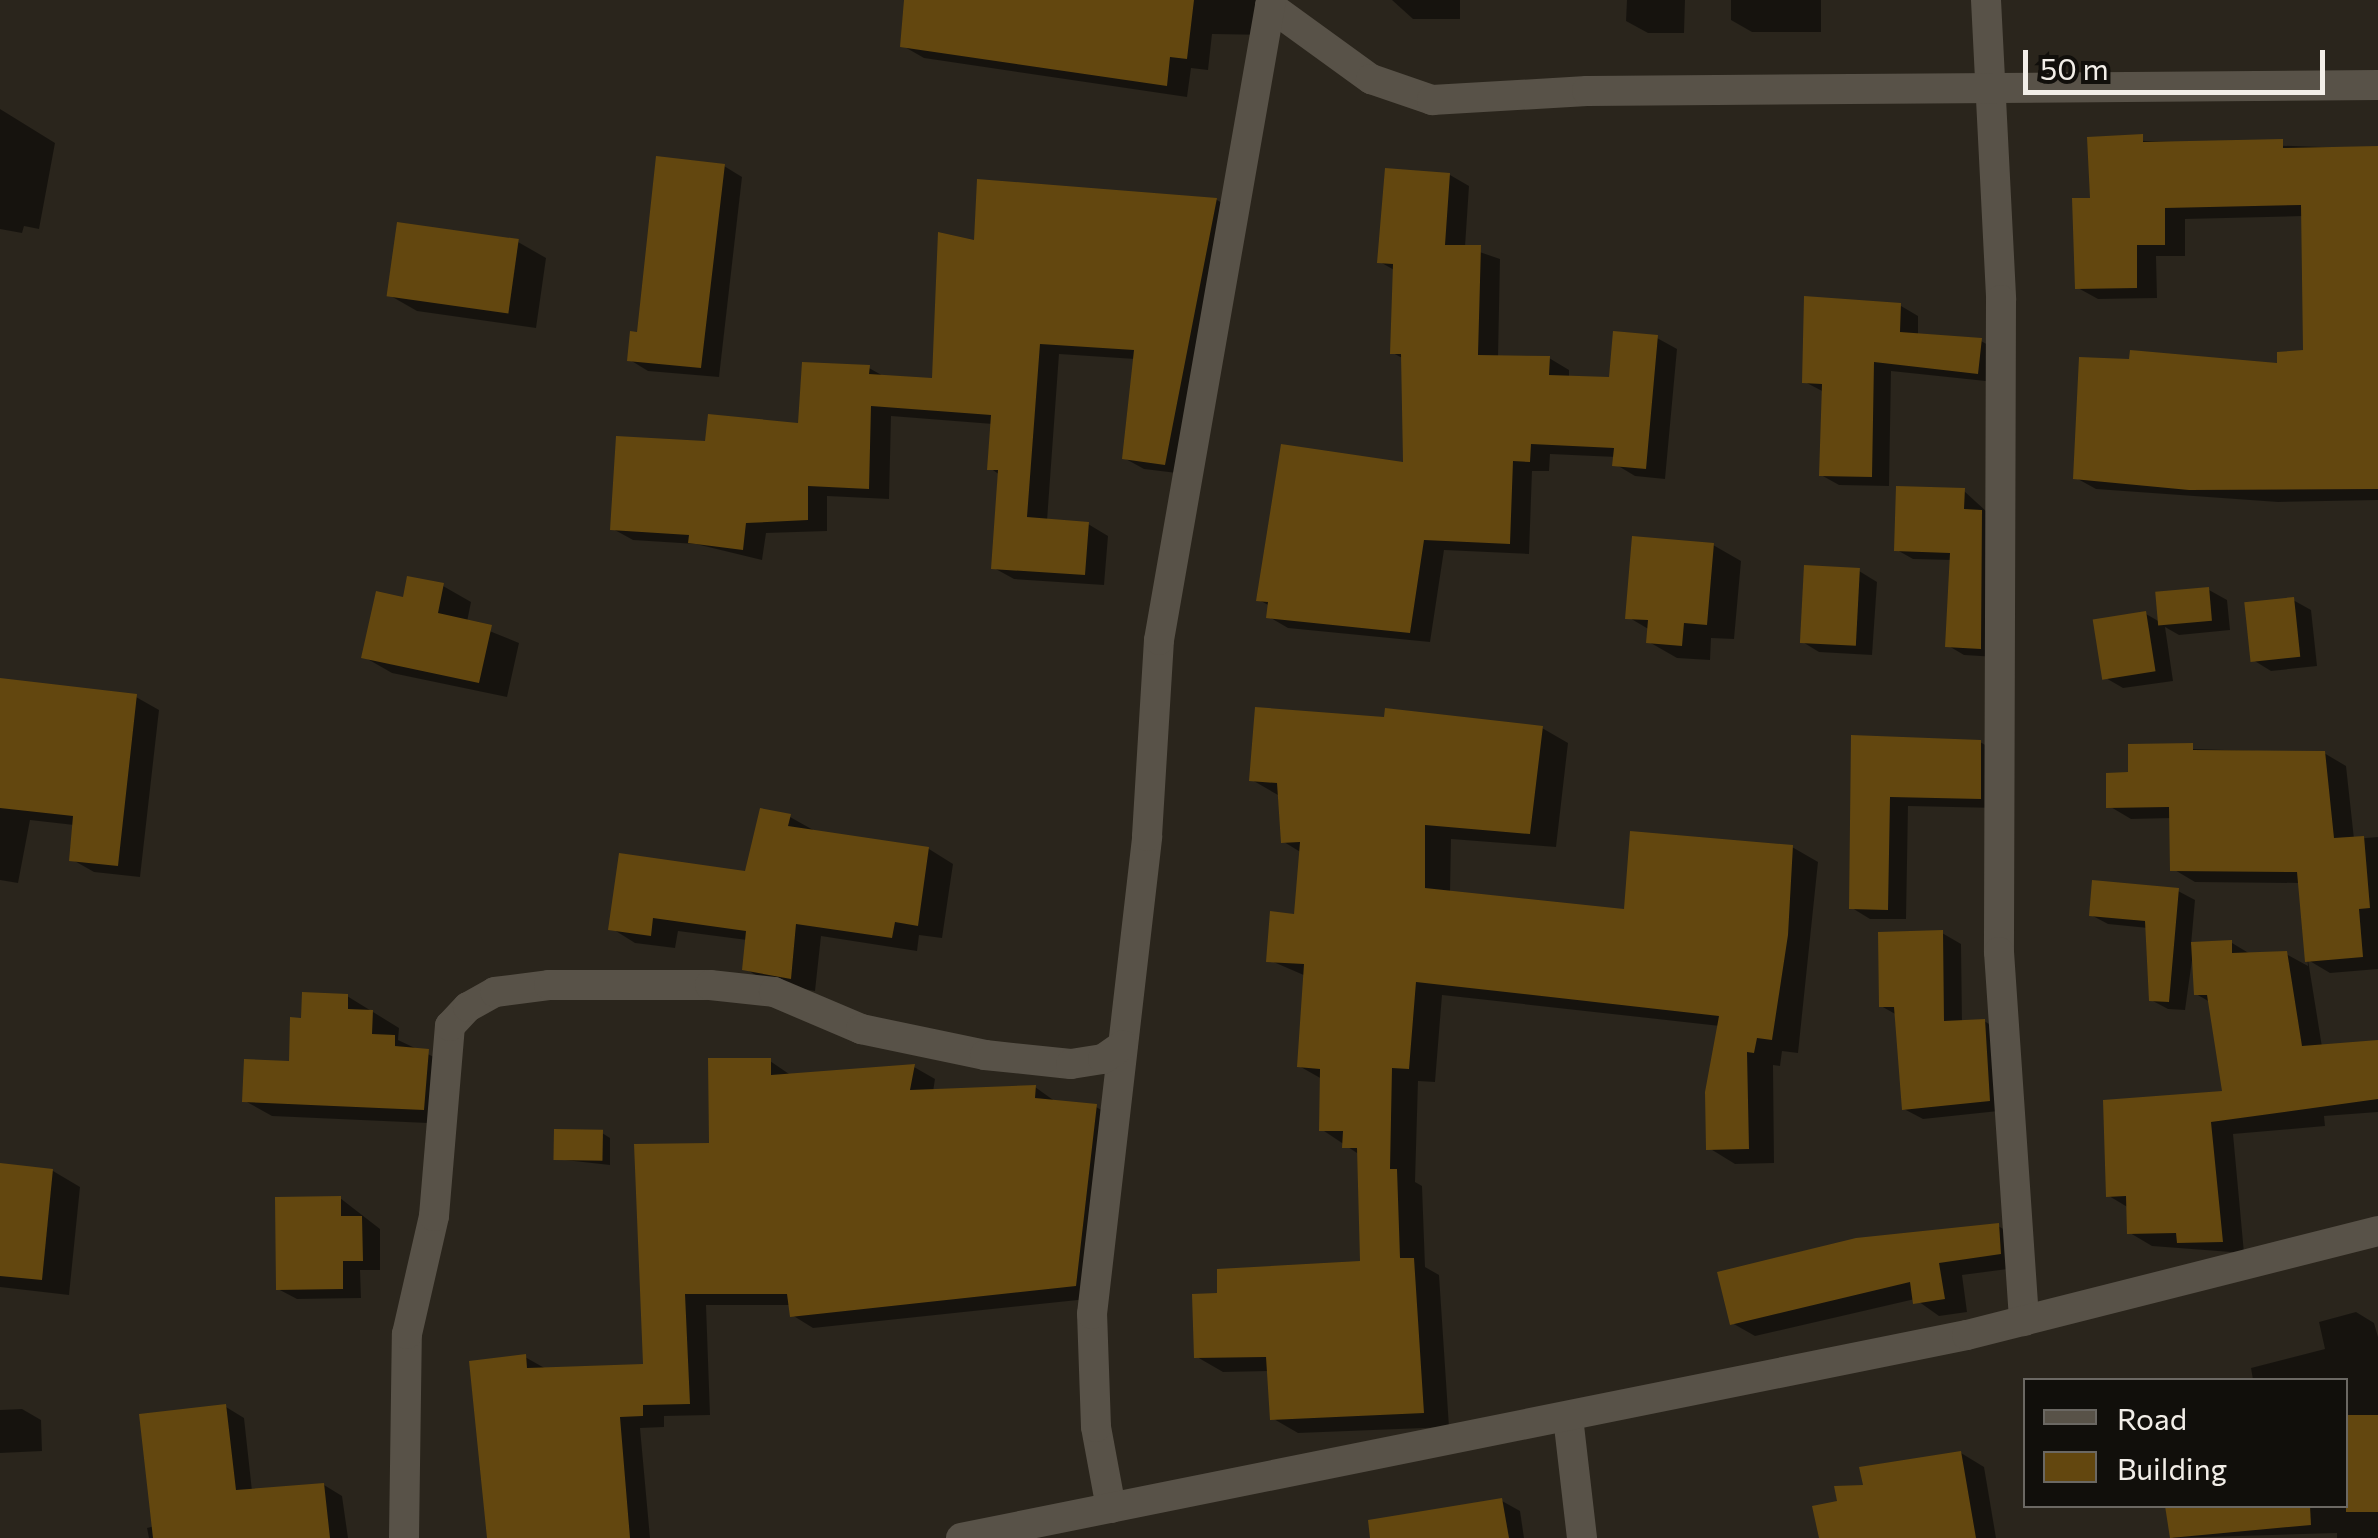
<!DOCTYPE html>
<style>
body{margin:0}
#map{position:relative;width:2378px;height:1538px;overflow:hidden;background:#2a251c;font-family:Commissioner,sans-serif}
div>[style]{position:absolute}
.shadow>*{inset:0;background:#0007}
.building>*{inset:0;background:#63470f;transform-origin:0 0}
.minor>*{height:30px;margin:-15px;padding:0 15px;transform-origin:15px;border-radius:15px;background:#585248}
span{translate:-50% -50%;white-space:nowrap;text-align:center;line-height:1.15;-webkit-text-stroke:9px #110f0b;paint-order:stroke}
.legend{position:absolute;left:2023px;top:1378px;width:325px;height:130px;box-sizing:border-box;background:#110f0b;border:2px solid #6b6863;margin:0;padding:12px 18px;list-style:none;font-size:30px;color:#f2eee8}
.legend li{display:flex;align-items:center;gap:20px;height:50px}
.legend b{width:50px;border:2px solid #6b6863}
.scale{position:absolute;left:2023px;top:50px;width:302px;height:45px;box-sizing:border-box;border:5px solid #f2eee8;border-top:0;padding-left:12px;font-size:30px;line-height:35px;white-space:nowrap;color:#f2eee8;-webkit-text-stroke:8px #110f0b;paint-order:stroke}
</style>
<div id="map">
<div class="shadow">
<i style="clip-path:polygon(907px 0,1282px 0,1269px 35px,1212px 34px,1208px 70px,1191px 68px,1187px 97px,924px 58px,903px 46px)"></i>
<i style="clip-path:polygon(1392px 0,1460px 0,1460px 19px,1413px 19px)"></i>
<i style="clip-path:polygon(1627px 0,1685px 0,1684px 33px,1648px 33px,1626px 21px)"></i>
<i style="clip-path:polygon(1731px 0,1821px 0,1821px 32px,1752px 32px,1731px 20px)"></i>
<i style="clip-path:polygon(0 109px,55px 143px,39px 229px,24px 226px,22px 233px,0 229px)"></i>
<i style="clip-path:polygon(2090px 139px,2378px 149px,2378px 500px,2278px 502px,2096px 489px,2076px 478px,2306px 353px,2303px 216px,2185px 219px,2185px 256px,2156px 256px,2157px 298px,2098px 299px,2078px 288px,2092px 200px)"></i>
<i style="clip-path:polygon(724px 166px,742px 177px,719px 377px,648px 371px,630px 360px,639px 334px)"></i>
<i style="clip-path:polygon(1450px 175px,1469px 186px,1465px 247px,1500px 259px,1498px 358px,1549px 358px,1569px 370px,1569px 378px,1611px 380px,1657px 338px,1677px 349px,1665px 479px,1635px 476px,1615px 464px,1616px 457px,1550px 454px,1549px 471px,1532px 471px,1529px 554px,1444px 550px,1430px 642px,1288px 628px,1269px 617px,1270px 606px,1259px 600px,1405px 465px,1404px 359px,1393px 353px,1396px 271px,1380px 262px)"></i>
<i style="clip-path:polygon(979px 182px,1217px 200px,1236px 211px,1185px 474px,1144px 469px,1124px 458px,1135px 359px,1059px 354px,1047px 521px,1088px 524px,1108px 536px,1104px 585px,1014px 579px,994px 568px,1000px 475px,990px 468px,993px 424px,891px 416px,889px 499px,827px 496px,827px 531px,766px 533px,762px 560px,696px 544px,633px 540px,613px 529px,708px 444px,801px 426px,869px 368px,885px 377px,934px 381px,976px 243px)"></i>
<i style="clip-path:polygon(518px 242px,546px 258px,536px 328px,417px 311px,389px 295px)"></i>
<i style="clip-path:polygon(1901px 306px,1918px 316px,1918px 336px,1981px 341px,1999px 351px,1995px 382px,1891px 371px,1889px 486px,1839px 485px,1821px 475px,1824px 392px,1805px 382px)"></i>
<i style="clip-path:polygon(1964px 491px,1998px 522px,1997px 657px,1964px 655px,1947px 645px,1952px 560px,1913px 559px,1897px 550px)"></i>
<i style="clip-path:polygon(1713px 545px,1741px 561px,1734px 639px,1711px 638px,1710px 660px,1677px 658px,1649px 642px,1650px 630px,1628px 617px)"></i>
<i style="clip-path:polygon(1859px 571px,1877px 582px,1872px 655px,1819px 652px,1801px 641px)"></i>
<i style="clip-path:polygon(443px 586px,471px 602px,467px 622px,519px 643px,507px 697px,392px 673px,364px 657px,405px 600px)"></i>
<i style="clip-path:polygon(2209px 590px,2227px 600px,2230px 630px,2179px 635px,2165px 627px,2173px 681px,2123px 688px,2104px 677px,2146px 614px,2160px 622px)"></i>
<i style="clip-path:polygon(2293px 600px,2311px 610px,2317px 666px,2271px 671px,2253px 660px)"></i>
<i style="clip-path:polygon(0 681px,136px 697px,159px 710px,140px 877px,94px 872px,71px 859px,74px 825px,30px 820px,18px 883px,0 880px)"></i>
<i style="clip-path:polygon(1542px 728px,1568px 743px,1556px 847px,1451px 839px,1450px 893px,1626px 912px,1792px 847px,1818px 862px,1798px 1053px,1782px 1051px,1780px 1066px,1773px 1065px,1774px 1163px,1735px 1164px,1709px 1148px,1720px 1026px,1442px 995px,1435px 1082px,1418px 1081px,1415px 1182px,1422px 1186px,1425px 1267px,1439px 1275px,1449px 1427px,1298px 1433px,1272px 1418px,1269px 1371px,1223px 1372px,1197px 1357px,1220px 1296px,1363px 1263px,1360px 1155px,1321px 1129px,1322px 1079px,1299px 1066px,1306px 976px,1269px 960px,1296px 916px,1302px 853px,1284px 842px,1278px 795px,1252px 780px)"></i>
<i style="clip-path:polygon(1854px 738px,1980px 742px,1999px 753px,1998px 808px,1908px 806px,1906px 919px,1870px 919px,1852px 908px)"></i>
<i style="clip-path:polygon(2130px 747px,2324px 753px,2346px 766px,2354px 839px,2378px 837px,2378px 969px,2330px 973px,2308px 960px,2322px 1047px,2378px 1042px,2378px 1112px,2324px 1116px,2325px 1126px,2233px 1134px,2244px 1253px,2152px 1246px,2130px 1233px,2129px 1208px,2109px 1196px,2225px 1093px,2210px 1002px,2196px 994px,2194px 946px,2185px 1010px,2168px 1009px,2151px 1000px,2148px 928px,2108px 924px,2091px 915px,2178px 891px,2195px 900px,2191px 945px,2232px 943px,2252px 955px,2286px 954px,2308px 966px,2300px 883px,2195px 882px,2173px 869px,2172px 818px,2131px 819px,2109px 806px,2131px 775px)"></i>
<i style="clip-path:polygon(790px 817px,815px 831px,929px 849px,953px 864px,942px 938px,919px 935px,917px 951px,821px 936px,815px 991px,769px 983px,744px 968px,747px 940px,678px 931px,675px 948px,635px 943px,611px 928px,747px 873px)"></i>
<i style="clip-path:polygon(1942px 933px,1961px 944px,1962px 1023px,1984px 1021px,2003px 1032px,2008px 1110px,1923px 1119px,1904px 1109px,1897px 1015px,1881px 1006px)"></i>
<i style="clip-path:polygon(347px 996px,399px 1028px,398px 1040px,455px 1067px,450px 1124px,272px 1116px,245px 1101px,291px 1064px,303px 1020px)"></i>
<i style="clip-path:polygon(770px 1061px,792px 1076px,914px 1067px,935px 1079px,933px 1092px,1035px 1087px,1056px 1102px,1096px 1107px,1118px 1119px,1097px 1298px,813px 1328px,792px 1315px,791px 1305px,706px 1305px,710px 1415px,664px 1416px,664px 1427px,640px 1428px,650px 1538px,489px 1538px,525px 1357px,548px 1370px,645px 1366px,711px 1146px)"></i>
<i style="clip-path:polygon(602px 1133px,610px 1138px,610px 1165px,556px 1159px)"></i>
<i style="clip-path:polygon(0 1165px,53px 1171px,80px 1187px,69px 1295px,0 1287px)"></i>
<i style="clip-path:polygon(340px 1198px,380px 1229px,380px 1270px,360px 1270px,361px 1298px,297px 1299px,278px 1289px)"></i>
<i style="clip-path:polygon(1998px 1226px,2021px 1239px,2023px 1267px,1962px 1275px,1967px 1312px,1939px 1316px,1915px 1299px,1755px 1336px,1732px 1323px)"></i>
<i style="clip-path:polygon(2356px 1312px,2374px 1323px,2378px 1337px,2378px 1538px,2337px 1538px,2337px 1533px,2173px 1538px,2168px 1506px,2346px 1506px,2346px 1380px,2253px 1380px,2251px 1368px,2325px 1349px,2319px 1322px)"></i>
<i style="clip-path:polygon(226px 1407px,244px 1418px,252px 1491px,324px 1485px,342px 1496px,348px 1538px,149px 1538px,147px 1528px,155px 1526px)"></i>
<i style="clip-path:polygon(22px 1409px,41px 1420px,42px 1451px,0 1453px,0 1410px)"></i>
<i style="clip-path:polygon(1961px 1453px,1984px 1467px,1996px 1538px,1821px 1538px,1840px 1503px)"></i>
<i style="clip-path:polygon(1502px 1501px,1520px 1511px,1524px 1538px,1406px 1538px)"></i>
</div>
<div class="building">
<i style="clip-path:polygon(904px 0,1194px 0,1187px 59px,1170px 57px,1167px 86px,900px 47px)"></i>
<i style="clip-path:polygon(2143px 134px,2143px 142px,2283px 139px,2283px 148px,2378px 146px,2378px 489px,2189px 490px,2073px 479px,2079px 357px,2129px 359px,2130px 350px,2277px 363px,2277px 352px,2303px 350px,2301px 205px,2165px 208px,2165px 245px,2137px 245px,2137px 288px,2075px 289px,2072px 198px,2090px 198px,2087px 137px)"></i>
<i style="clip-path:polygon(656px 156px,725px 164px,701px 368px,627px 361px,630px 331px,637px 332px)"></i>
<i style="clip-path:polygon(1385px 168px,1450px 173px,1445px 245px,1481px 245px,1478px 355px,1550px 356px,1549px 375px,1609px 377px,1613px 331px,1658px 335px,1646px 469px,1612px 466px,1614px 448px,1531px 444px,1530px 462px,1513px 461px,1510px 544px,1424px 540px,1410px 633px,1266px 618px,1268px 602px,1256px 601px,1281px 444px,1403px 462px,1401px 354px,1390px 354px,1393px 264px,1377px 263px)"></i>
<i style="clip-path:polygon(977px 179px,1217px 198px,1165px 465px,1122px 459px,1134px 350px,1040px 344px,1027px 517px,1089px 522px,1085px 575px,991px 569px,998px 470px,987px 470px,991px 415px,871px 406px,869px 489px,808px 486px,808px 520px,746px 523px,743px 550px,688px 543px,689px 535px,610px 530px,616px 436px,705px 441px,708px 414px,798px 423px,802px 362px,870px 365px,869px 374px,932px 378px,938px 232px,974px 240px)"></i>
<i style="left:397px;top:222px;width:123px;height:75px;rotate:8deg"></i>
<i style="clip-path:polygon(1804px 296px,1901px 303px,1900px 332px,1982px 338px,1978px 374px,1874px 362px,1872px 477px,1819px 476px,1822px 384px,1802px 383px)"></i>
<i style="clip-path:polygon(1896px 486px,1965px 488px,1964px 509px,1982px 510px,1981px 649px,1945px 647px,1950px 553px,1894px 551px)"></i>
<i style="clip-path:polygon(1632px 536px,1714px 543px,1707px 625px,1684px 623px,1682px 646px,1646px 643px,1648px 620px,1625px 619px)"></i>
<i style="left:1804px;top:565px;width:56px;height:78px;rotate:3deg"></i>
<i style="clip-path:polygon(407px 576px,444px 583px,438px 613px,492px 625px,479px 683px,361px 658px,376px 591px,403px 597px)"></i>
<i style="left:2209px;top:587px;width:34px;height:54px;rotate:85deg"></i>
<i style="left:2294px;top:597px;width:60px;height:50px;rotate:84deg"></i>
<i style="left:2146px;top:611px;width:61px;height:54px;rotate:81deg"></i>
<i style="clip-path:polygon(0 678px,137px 694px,118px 866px,69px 861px,73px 816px,0 808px)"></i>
<i style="clip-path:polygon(1255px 707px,1384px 717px,1385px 708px,1543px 726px,1530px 834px,1425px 825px,1425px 888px,1624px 909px,1630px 831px,1793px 845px,1788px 935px,1772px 1040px,1757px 1038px,1754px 1053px,1747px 1052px,1749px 1149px,1706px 1150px,1705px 1092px,1719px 1016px,1416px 982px,1409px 1069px,1392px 1068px,1390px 1169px,1397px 1169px,1400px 1258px,1414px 1258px,1424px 1413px,1270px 1420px,1266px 1357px,1194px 1358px,1192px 1294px,1217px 1293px,1217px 1269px,1360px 1261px,1357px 1148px,1342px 1148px,1343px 1131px,1319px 1131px,1320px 1069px,1297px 1067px,1304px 964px,1266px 962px,1270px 911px,1294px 914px,1300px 842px,1281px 843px,1277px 783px,1249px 781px)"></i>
<i style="clip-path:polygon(1851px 735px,1981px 740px,1981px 799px,1890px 797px,1888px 910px,1849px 909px)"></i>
<i style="clip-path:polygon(2193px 743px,2193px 750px,2325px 751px,2334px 838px,2364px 836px,2370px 908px,2359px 909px,2363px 957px,2305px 962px,2297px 872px,2170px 871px,2169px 807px,2106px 808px,2106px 773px,2128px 772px,2128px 744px)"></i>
<i style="clip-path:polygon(760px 808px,791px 814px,788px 826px,929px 847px,918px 926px,895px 922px,892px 938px,796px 924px,791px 979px,742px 970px,746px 931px,653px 918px,651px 936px,608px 930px,619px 853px,745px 871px)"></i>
<i style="clip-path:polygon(2092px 880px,2179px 888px,2169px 1002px,2149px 1001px,2145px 921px,2089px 916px)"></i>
<i style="clip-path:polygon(1943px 930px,1944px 1021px,1985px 1019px,1990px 1101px,1902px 1110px,1894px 1007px,1879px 1007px,1878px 932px)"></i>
<i style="clip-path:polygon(2232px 940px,2232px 953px,2287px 951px,2302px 1046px,2378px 1040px,2378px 1099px,2211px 1122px,2223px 1242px,2177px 1243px,2176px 1233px,2127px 1234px,2126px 1196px,2106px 1197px,2103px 1100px,2222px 1091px,2207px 995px,2194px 995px,2191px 942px)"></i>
<i style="clip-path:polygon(302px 992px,348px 994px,348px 1009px,373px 1010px,372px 1034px,395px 1035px,395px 1046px,429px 1049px,424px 1110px,242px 1102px,244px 1059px,289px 1061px,290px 1017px,301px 1018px)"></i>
<i style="clip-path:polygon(708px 1058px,771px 1058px,771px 1075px,915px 1064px,910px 1090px,1036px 1085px,1035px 1098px,1097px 1104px,1076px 1286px,790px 1317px,787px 1294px,685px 1294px,690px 1404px,643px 1405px,643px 1416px,620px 1417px,630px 1538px,487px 1538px,469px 1361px,526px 1354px,527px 1368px,643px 1364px,634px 1144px,709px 1143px)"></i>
<i style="left:554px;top:1129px;width:49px;height:31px;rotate:1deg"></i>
<i style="clip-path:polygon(0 1163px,53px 1169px,42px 1280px,0 1276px)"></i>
<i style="clip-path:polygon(341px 1196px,341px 1216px,362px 1216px,363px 1261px,343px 1261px,343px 1289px,276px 1290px,275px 1197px)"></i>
<i style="clip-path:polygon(1999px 1223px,2001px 1254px,1939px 1263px,1945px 1299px,1913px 1304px,1910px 1282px,1730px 1325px,1717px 1272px,1856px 1238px)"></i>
<i style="clip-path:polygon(226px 1404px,236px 1490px,324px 1483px,330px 1538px,153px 1538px,139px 1414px)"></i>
<i style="left:2378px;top:1415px;width:97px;height:32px;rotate:90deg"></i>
<i style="clip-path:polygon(1961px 1451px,1976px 1538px,1819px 1538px,1812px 1506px,1837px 1501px,1834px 1486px,1863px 1485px,1859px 1467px)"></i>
<i style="clip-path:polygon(1502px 1498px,1509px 1538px,1370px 1538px,1368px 1520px)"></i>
<i style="clip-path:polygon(2165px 1506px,2310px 1506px,2311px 1525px,2170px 1538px)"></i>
</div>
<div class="minor">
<i style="left:1986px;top:0;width:300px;rotate:87.1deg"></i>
<i style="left:2001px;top:300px;width:652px;rotate:90.18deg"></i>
<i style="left:1999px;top:952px;width:370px;rotate:86.1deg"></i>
<i style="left:1270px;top:6px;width:125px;rotate:35.9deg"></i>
<i style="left:1371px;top:79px;width:65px;rotate:19deg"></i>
<i style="left:1432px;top:100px;width:155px;rotate:-3.3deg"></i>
<i style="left:1587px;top:91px;width:791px;rotate:-0.43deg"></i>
<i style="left:1568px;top:1417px;width:122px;rotate:83.4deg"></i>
<i style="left:1111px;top:1508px;width:82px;rotate:-100.5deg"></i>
<i style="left:1096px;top:1427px;width:113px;rotate:-92deg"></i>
<i style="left:1092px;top:1314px;width:481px;rotate:-83.4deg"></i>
<i style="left:1147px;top:836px;width:196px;rotate:-86.5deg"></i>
<i style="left:1159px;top:640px;width:650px;rotate:-80.07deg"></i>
<i style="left:404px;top:1538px;width:204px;rotate:-89.2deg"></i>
<i style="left:407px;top:1334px;width:121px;rotate:-77.1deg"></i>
<i style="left:434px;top:1216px;width:191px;rotate:-85.2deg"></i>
<i style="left:450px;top:1026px;width:26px;rotate:-47deg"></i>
<i style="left:468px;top:1007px;width:31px;rotate:-29deg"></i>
<i style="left:495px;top:992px;width:54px;rotate:-7.4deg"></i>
<i style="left:549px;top:985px;width:161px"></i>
<i style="left:710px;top:985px;width:64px;rotate:6.2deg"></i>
<i style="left:774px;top:992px;width:95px;rotate:23deg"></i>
<i style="left:861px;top:1029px;width:127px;rotate:11.8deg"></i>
<i style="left:985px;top:1055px;width:86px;rotate:6deg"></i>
<i style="left:1071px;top:1064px;width:32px;rotate:-9deg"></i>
<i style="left:1103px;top:1059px;width:24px;rotate:-35deg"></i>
<i style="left:961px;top:1538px;width:1026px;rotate:-11.41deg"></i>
<i style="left:1967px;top:1335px;width:424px;rotate:-14.2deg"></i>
</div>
<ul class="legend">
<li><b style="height:12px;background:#585248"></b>Road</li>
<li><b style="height:28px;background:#63470f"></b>Building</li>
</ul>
<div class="scale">50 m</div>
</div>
